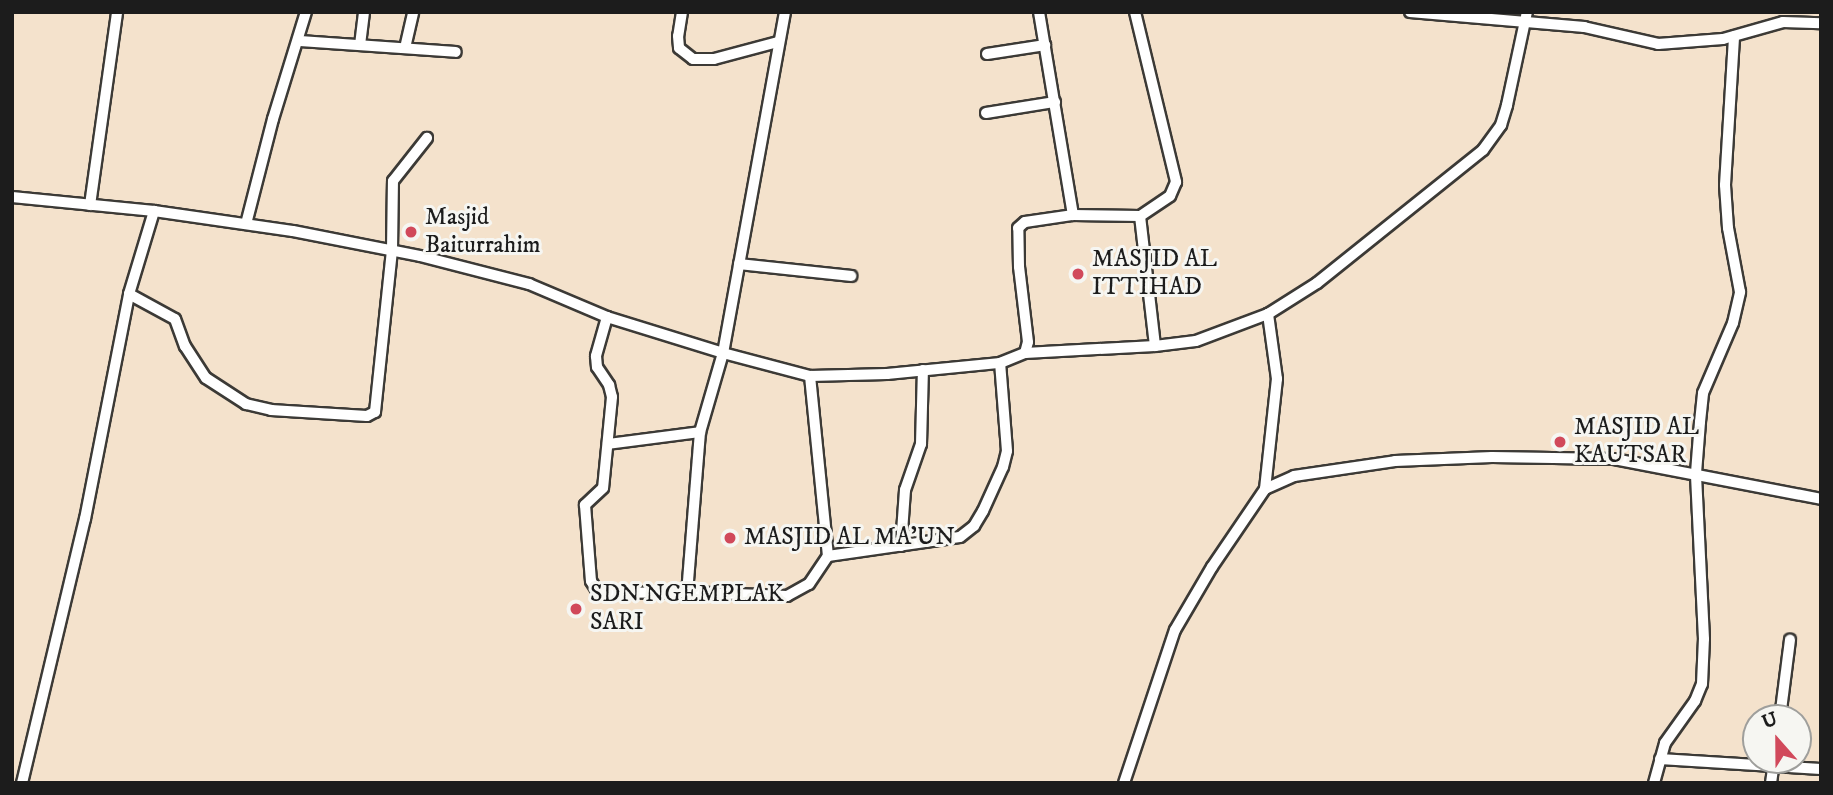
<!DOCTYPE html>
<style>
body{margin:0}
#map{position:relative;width:1833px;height:795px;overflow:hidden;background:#f4e2cc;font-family:"IM FELL DW Pica",serif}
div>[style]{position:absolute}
.roads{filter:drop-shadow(2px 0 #3c3a36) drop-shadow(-2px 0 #3c3a36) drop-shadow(0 2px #3c3a36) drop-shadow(0 -2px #3c3a36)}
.street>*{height:10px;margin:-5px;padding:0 5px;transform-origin:5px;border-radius:5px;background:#fff}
.dots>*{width:19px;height:19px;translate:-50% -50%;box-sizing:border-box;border:4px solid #f6f6f2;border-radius:50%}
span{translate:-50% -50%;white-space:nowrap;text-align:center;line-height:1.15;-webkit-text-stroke:6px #f6f6f2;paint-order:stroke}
.poi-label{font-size:24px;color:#1c1c1c}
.left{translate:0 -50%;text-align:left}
.frame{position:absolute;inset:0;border:14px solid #1c1c1c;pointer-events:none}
.north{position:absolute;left:1742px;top:704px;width:70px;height:70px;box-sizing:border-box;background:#f6f6f2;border:2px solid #9f9f9c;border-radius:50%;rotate:339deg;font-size:19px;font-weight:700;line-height:28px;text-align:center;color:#1c1c1c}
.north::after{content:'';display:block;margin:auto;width:24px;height:32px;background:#d1495b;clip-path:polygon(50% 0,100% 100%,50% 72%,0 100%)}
</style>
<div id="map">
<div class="roads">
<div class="street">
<i style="left:682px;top:12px;width:24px;rotate:99deg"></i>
<i style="left:678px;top:36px;width:12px;rotate:85deg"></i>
<i style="left:679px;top:48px;width:18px;rotate:38deg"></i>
<i style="left:693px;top:59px;width:21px"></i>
<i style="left:714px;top:59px;width:66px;rotate:-14.9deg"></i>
<i style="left:785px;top:12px;width:347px;rotate:100.3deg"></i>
<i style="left:723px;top:353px;width:82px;rotate:106.2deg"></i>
<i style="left:700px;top:432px;width:161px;rotate:94.6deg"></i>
<i style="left:687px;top:592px;width:100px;rotate:2.3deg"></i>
<i style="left:787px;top:596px;width:25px;rotate:-29deg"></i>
<i style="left:809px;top:584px;width:34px;rotate:-56deg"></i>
<i style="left:828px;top:556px;width:133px;rotate:-8.2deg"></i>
<i style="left:960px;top:537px;width:18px;rotate:-38deg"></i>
<i style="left:974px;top:526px;width:17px;rotate:-59deg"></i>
<i style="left:983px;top:511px;width:48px;rotate:-65.6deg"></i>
<i style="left:1003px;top:467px;width:16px;rotate:-76deg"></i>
<i style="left:1007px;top:451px;width:88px;rotate:-94.5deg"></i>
<i style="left:1039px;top:12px;width:206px;rotate:80.5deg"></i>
<i style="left:1135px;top:12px;width:175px;rotate:76.4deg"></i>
<i style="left:1176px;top:182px;width:15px;rotate:113deg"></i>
<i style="left:1170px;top:196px;width:36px;rotate:146deg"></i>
<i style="left:1410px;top:12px;width:175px;rotate:4.9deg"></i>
<i style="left:1584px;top:27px;width:76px;rotate:12.9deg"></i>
<i style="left:1658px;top:44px;width:65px;rotate:-4.4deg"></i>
<i style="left:1723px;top:39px;width:62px;rotate:-15.8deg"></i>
<i style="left:1783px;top:22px;width:38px;rotate:2deg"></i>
<i style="left:300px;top:41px;width:156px;rotate:4deg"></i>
<i style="left:360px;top:45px;width:33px;rotate:-83deg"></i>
<i style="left:405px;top:48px;width:37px;rotate:-77deg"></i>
<i style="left:987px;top:54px;width:59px;rotate:-8.8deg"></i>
<i style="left:986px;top:113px;width:70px;rotate:-9.1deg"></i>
<i style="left:12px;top:197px;width:143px;rotate:5.6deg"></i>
<i style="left:154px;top:211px;width:140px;rotate:8.2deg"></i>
<i style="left:293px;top:231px;width:129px;rotate:11.1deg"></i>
<i style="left:420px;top:256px;width:113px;rotate:14.4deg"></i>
<i style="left:529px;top:284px;width:85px;rotate:22.9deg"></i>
<i style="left:607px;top:317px;width:121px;rotate:17.2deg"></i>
<i style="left:723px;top:353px;width:90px;rotate:14.8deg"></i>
<i style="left:810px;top:376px;width:77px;rotate:-1.5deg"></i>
<i style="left:887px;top:374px;width:114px;rotate:-5.6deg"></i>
<i style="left:1000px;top:363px;width:27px;rotate:-22deg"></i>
<i style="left:1025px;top:353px;width:130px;rotate:-3.1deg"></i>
<i style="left:1155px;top:346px;width:41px;rotate:-7deg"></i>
<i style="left:1196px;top:341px;width:77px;rotate:-20.6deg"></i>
<i style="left:1268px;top:314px;width:58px;rotate:-32.3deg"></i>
<i style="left:1317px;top:283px;width:213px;rotate:-38.7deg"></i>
<i style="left:1483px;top:150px;width:31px;rotate:-54deg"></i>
<i style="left:1501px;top:125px;width:21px;rotate:-73deg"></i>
<i style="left:1507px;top:105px;width:95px;rotate:-77.9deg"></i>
<i style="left:90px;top:205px;width:195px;rotate:-82deg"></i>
<i style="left:246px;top:224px;width:108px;rotate:-75.6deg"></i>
<i style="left:273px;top:119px;width:112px;rotate:-72.9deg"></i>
<i style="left:739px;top:264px;width:113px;rotate:6.1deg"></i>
<i style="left:129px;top:294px;width:52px;rotate:28.5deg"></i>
<i style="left:175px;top:319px;width:29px;rotate:70deg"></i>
<i style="left:185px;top:346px;width:38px;rotate:57deg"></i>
<i style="left:206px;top:378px;width:48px;rotate:33deg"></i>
<i style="left:246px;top:404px;width:26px;rotate:13deg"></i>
<i style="left:271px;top:410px;width:96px;rotate:3.6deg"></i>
<i style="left:367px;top:416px;width:9px;rotate:-27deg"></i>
<i style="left:375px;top:412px;width:163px;rotate:-84deg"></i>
<i style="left:392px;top:250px;width:69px;rotate:-89.2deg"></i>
<i style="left:393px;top:181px;width:55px;rotate:-51.7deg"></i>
<i style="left:607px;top:317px;width:41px;rotate:105.8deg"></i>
<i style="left:596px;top:356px;width:11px;rotate:85deg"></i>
<i style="left:597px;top:367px;width:22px;rotate:56deg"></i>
<i style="left:609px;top:385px;width:12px;rotate:76deg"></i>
<i style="left:612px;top:397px;width:91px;rotate:95.6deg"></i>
<i style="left:603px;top:488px;width:25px;rotate:137deg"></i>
<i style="left:585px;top:505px;width:76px;rotate:85.5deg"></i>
<i style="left:591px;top:581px;width:9px;rotate:58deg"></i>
<i style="left:596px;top:589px;width:23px;rotate:10deg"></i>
<i style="left:619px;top:593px;width:68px;rotate:-0.8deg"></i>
<i style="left:1025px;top:353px;width:11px;rotate:-75deg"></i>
<i style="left:1028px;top:342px;width:76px;rotate:-96.8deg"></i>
<i style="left:1019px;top:267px;width:39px;rotate:-91deg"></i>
<i style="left:1018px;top:228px;width:9px;rotate:-41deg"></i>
<i style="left:1025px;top:222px;width:49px;rotate:-8.3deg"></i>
<i style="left:1073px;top:215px;width:67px;rotate:0.9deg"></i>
<i style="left:1140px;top:216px;width:131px;rotate:83.4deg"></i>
<i style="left:810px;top:376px;width:181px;rotate:84.3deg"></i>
<i style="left:608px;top:444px;width:93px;rotate:-7.4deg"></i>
<i style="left:1265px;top:489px;width:111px;rotate:-83.8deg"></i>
<i style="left:1277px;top:379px;width:66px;rotate:-97.9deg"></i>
<i style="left:901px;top:546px;width:56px;rotate:-85.9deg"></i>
<i style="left:905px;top:490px;width:49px;rotate:-70.8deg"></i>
<i style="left:921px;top:444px;width:74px;rotate:-88.5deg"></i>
<i style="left:1780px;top:718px;width:79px;rotate:-82.7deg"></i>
<i style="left:1660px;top:759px;width:161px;rotate:3.6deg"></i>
<i style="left:22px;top:783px;width:271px;rotate:-76.6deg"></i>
<i style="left:85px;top:519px;width:229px;rotate:-78.9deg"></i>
<i style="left:129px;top:294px;width:87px;rotate:-73.2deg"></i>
<i style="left:1124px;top:783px;width:161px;rotate:-71.6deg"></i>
<i style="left:1175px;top:630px;width:73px;rotate:-59.6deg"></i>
<i style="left:1212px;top:567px;width:94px;rotate:-55.8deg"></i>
<i style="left:1265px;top:489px;width:32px;rotate:-24deg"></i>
<i style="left:1294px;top:476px;width:102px;rotate:-8.4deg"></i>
<i style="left:1395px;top:461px;width:97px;rotate:-2.4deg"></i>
<i style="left:1492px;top:457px;width:122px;rotate:0.9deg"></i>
<i style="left:1614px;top:459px;width:211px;rotate:10.9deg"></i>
<i style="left:1654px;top:783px;width:41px;rotate:-74.6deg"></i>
<i style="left:1665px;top:743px;width:52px;rotate:-54.5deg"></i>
<i style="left:1695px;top:701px;width:18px;rotate:-68deg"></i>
<i style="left:1702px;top:684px;width:45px;rotate:-87.5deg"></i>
<i style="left:1704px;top:639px;width:166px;rotate:-92.8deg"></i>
<i style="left:1696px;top:473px;width:51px;rotate:-85.5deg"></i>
<i style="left:1700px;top:422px;width:29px;rotate:-84deg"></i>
<i style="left:1703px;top:393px;width:76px;rotate:-66.8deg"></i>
<i style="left:1733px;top:323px;width:32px;rotate:-77deg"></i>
<i style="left:1740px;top:292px;width:65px;rotate:-100.6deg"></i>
<i style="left:1728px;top:228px;width:43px;rotate:-94deg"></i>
<i style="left:1725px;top:185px;width:149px;rotate:-86.5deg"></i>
<i style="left:1771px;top:783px;width:22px;rotate:-82deg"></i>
</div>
</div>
<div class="dots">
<i style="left:411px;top:232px;background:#d1495b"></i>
<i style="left:1078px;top:274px;background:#d1495b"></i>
<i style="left:1560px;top:442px;background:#d1495b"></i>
<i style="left:730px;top:538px;background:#d1495b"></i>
<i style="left:576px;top:609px;background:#d1495b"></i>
</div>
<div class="poi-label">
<span class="left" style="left:425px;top:232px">Masjid<br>Baiturrahim</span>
<span class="left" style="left:1092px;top:274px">MASJID AL<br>ITTIHAD</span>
<span class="left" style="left:1574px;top:442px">MASJID AL<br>KAUTSAR</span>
<span class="left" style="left:744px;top:538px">MASJID AL MA'UN</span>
<span class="left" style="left:590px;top:609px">SDN NGEMPLAK<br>SARI</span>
</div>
<div class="frame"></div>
<div class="north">U</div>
</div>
